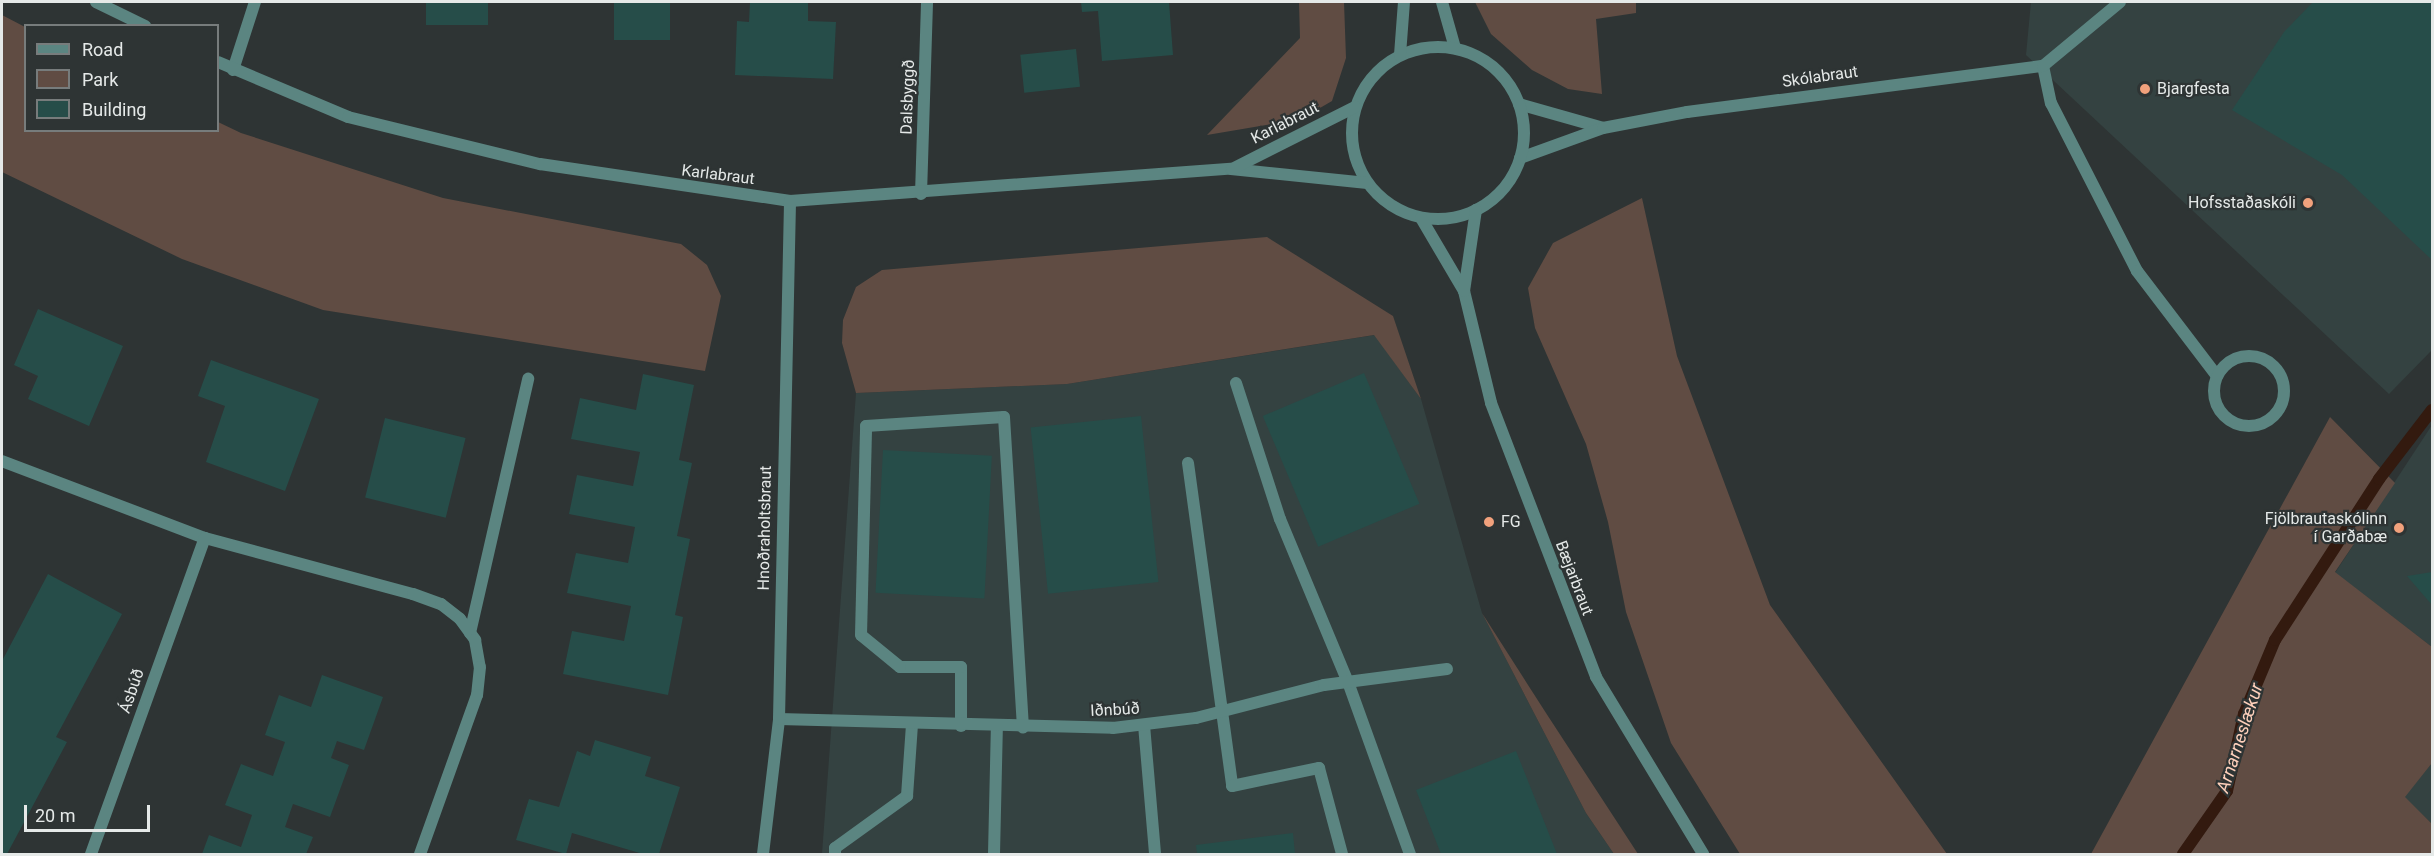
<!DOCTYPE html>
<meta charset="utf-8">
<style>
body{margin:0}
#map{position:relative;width:2434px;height:856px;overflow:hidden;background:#2e3434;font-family:Roboto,sans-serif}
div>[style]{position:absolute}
.built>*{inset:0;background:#344241}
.green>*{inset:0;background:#604c43}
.stream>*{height:12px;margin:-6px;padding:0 6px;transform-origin:6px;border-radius:6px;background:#331a0f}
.building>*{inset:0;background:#264d49;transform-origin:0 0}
.service>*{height:12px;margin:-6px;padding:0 6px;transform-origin:6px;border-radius:6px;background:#5b8581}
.service>.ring{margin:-6px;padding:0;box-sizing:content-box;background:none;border:12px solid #5b8581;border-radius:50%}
.minor>*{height:12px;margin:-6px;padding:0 6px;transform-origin:6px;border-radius:6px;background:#5b8581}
.tertiary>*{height:12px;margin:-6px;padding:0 6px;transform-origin:6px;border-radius:6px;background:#5b8581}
.tertiary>.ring{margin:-6px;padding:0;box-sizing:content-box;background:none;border:12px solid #5b8581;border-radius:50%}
.dots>*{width:16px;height:16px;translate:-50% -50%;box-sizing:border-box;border:3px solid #2e3434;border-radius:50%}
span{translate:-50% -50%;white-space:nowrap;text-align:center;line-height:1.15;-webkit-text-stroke:4.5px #2e3434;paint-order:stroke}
.street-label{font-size:16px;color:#e5e9e8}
.poi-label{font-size:16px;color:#e5e9e8}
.left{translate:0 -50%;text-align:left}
.right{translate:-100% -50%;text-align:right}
.water-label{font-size:18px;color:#fed0bb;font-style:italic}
.frame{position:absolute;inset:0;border:3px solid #e5e9e8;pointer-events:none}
.legend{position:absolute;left:24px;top:24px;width:195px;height:108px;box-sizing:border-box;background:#2e3434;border:2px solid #777c7c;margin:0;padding:8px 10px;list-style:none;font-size:18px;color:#e5e9e8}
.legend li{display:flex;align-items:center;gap:12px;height:30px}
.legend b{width:30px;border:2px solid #777c7c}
.scale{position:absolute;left:24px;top:805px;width:126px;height:27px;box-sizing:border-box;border:3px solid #e5e9e8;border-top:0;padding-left:8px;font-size:18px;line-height:21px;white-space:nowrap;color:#e5e9e8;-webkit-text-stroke:4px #2e3434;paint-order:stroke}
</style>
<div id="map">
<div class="built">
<i style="clip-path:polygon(2031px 2px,2432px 2px,2432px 350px,2389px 394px,2026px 55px)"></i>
<i style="clip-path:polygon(1375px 335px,1421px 399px,1482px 613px,1586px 813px,1614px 854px,822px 854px,856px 393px,1067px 384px)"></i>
<i style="clip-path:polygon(2432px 425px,2432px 647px,2335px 573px)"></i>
<i style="clip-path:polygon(2432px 763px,2432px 824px,2404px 797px)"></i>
</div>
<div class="green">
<i style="clip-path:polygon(1299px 2px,1344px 2px,1346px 58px,1332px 101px,1301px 119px,1207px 135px,1300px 38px)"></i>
<i style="clip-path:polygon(1475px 2px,1636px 2px,1636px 13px,1596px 19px,1602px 94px,1568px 89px,1532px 70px,1491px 34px)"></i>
<i style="clip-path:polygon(2px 15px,25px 27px,26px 130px,218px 130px,218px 122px,241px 133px,443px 198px,681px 244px,707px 265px,721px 296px,705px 371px,323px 310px,182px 259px,2px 172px)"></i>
<i style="clip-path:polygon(1642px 198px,1677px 356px,1770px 605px,1947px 854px,1740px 854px,1671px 743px,1626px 612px,1608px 522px,1586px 444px,1535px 328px,1528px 288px,1553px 243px)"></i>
<i style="clip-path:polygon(1267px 237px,1393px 316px,1421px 399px,1374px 335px,1067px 384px,856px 393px,842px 343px,843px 320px,856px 287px,882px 270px)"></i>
<i style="clip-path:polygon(2330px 417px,2395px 483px,2335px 572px,2432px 647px,2432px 763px,2405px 797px,2432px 824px,2432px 854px,2091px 854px)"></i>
<i style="clip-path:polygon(1482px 613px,1546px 713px,1638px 854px,1614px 854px,1586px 813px)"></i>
</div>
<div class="stream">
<i style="left:2183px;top:854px;width:77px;rotate:-55.1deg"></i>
<i style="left:2227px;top:791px;width:79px;rotate:-77.6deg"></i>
<i style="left:2244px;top:714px;width:80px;rotate:-67.3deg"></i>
<i style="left:2275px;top:640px;width:192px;rotate:-57.1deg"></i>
<i style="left:2379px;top:479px;width:87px;rotate:-52.5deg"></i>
</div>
<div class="building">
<i style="left:426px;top:2px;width:62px;height:23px"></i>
<i style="left:614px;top:2px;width:56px;height:38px"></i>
<i style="clip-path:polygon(750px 2px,808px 2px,808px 21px,836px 22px,833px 79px,735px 75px,737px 21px,749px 22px)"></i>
<i style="clip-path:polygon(1081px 2px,1169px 2px,1173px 55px,1102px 61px,1098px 11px,1082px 12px)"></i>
<i style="clip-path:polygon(2313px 2px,2432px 2px,2432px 260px,2342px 175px,2232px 110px,2284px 32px)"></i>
<i style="left:1076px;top:49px;width:38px;height:56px;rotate:84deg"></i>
<i style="clip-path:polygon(38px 309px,123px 346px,89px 426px,28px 399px,38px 376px,14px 365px)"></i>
<i style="clip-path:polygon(211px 360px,319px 399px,285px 491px,206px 462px,225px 406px,198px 396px)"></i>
<i style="left:1364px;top:373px;width:142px;height:110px;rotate:67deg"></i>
<i style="clip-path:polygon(643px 374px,694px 385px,679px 460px,692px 463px,677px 536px,690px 539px,675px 615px,683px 617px,668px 695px,563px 674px,572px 631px,624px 641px,631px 606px,567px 593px,576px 553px,628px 563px,635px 527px,569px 514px,577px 475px,633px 486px,640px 452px,571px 439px,580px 398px,636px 410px)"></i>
<i style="left:1141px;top:416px;width:167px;height:111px;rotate:84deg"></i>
<i style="left:385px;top:418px;width:83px;height:82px;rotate:14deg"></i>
<i style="left:883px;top:450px;width:109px;height:143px;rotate:3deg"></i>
<i style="clip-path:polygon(2432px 572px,2432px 605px,2407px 576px)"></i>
<i style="clip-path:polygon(48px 574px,122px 614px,56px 737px,67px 742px,7px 854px,2px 854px,2px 661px)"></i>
<i style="clip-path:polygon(322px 675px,383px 697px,364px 750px,337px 741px,331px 758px,349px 765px,330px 817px,293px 804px,285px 827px,313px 837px,306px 854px,202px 854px,209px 835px,241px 847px,252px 815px,225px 805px,241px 764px,273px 776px,285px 742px,265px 735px,279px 695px,311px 707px)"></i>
<i style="clip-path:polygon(595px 740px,651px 757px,645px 776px,680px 787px,659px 854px,643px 854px,572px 833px,566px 854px,516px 840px,529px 799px,559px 807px,577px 751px,590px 756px)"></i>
<i style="clip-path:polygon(1516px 751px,1557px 854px,1441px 854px,1416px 790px)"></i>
<i style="clip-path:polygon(1293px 833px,1295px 854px,1197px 854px,1196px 845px)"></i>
</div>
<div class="service">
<i style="left:2043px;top:66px;width:38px;rotate:78deg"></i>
<i style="left:2051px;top:103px;width:189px;rotate:62.9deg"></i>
<i style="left:2137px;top:271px;width:132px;rotate:52.7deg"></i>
<i class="ring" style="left:2214px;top:356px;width:58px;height:58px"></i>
<i style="left:1236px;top:383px;width:143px;rotate:72.1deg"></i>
<i style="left:1280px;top:519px;width:177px;rotate:67.4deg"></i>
<i style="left:1348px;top:682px;width:183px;rotate:70.2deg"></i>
<i style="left:1188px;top:463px;width:326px;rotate:82.2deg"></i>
<i style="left:1232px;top:786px;width:89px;rotate:-11.7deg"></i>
<i style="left:1319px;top:768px;width:89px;rotate:75deg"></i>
<i style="left:470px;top:633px;width:261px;rotate:-77.1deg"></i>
<i style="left:1144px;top:725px;width:129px;rotate:85.1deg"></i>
<i style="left:961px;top:726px;width:59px;rotate:-90deg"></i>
<i style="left:961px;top:667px;width:61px;rotate:180deg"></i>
<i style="left:900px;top:667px;width:50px;rotate:-140.6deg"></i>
<i style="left:861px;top:635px;width:209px;rotate:-88.6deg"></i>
<i style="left:866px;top:426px;width:138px;rotate:-3.7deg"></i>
<i style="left:1004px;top:417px;width:311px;rotate:86.5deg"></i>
<i style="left:835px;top:854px;width:6px;rotate:-90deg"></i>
<i style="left:835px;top:848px;width:89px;rotate:-35.8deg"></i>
<i style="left:907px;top:796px;width:71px;rotate:-86deg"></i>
<i style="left:994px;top:854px;width:128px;rotate:-88.7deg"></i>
</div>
<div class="minor">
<i style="left:233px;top:70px;width:71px;rotate:-72.1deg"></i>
<i style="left:1519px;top:104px;width:87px;rotate:15.9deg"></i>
<i style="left:1520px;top:158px;width:88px;rotate:-19.9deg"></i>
<i style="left:1603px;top:128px;width:86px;rotate:-10.8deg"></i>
<i style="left:1687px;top:112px;width:359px;rotate:-7.4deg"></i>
<i style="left:2043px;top:66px;width:100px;rotate:-39.7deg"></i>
<i style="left:921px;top:194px;width:192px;rotate:-88.2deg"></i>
<i style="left:2px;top:461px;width:217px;rotate:20.8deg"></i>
<i style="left:205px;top:538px;width:215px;rotate:15.1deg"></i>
<i style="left:413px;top:594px;width:30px;rotate:20deg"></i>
<i style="left:441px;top:604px;width:24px;rotate:38deg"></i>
<i style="left:460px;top:619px;width:26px;rotate:54deg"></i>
<i style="left:475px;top:640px;width:27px;rotate:80deg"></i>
<i style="left:480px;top:667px;width:28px;rotate:96deg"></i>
<i style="left:477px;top:695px;width:169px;rotate:109.7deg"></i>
<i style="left:779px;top:719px;width:334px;rotate:1.5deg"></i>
<i style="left:1113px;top:728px;width:84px;rotate:-6.9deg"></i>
<i style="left:1196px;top:718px;width:132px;rotate:-14.5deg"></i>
<i style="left:1324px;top:685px;width:124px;rotate:-7.4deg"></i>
<i style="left:91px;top:854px;width:336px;rotate:-70.2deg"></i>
</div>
<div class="tertiary">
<i style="left:96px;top:2px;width:55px;rotate:26.1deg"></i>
<i style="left:1442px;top:2px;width:48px;rotate:74.2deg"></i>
<i class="ring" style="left:1352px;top:47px;width:160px;height:160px"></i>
<i style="left:1400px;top:55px;width:53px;rotate:-85.7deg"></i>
<i style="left:218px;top:62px;width:141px;rotate:22.9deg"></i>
<i style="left:348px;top:117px;width:198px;rotate:13.8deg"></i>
<i style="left:540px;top:164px;width:253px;rotate:8.4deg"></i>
<i style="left:790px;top:201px;width:442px;rotate:-4.2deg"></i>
<i style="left:1231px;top:169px;width:137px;rotate:5.9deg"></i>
<i style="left:1232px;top:169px;width:138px;rotate:-26.8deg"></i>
<i style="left:1421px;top:218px;width:85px;rotate:59.5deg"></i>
<i style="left:1464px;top:291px;width:115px;rotate:76.4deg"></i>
<i style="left:1491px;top:403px;width:293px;rotate:69deg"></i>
<i style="left:1596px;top:677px;width:207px;rotate:58.8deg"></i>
<i style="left:1464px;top:291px;width:82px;rotate:-81.6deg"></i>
<i style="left:763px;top:854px;width:136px;rotate:-83.2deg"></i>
<i style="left:779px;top:719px;width:518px;rotate:-88.78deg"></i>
</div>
<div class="dots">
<i style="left:2145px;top:89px;background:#f1a17c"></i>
<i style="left:2308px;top:203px;background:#f1a17c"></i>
<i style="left:1489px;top:522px;background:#f1a17c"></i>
<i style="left:2399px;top:528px;background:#f1a17c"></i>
</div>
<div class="street-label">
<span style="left:1820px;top:77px;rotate:-8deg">Skólabraut</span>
<span style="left:908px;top:97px;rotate:-88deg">Dalsbyggð</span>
<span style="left:1285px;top:123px;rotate:-27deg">Karlabraut</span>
<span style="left:718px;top:175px;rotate:7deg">Karlabraut</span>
<span style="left:765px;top:528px;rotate:-89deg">Hnoðraholtsbraut</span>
<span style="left:1574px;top:578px;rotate:69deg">Bæjarbraut</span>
<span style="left:132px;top:691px;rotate:-71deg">Ásbúð</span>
<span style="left:1115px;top:710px;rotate:-3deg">Iðnbúð</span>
</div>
<div class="poi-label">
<span class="left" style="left:2157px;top:89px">Bjargfesta</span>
<span class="right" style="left:2296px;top:203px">Hofsstaðaskóli</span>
<span class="right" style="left:2387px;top:528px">Fjölbrautaskólinn<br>í Garðabæ</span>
<span class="left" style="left:1501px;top:522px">FG</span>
</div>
<div class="water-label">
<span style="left:2240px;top:738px;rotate:-72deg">Arnarneslækur</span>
</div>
<div class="frame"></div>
<ul class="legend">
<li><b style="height:8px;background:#5b8581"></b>Road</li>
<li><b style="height:16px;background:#604c43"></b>Park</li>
<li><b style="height:16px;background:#264d49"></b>Building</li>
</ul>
<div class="scale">20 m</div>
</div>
